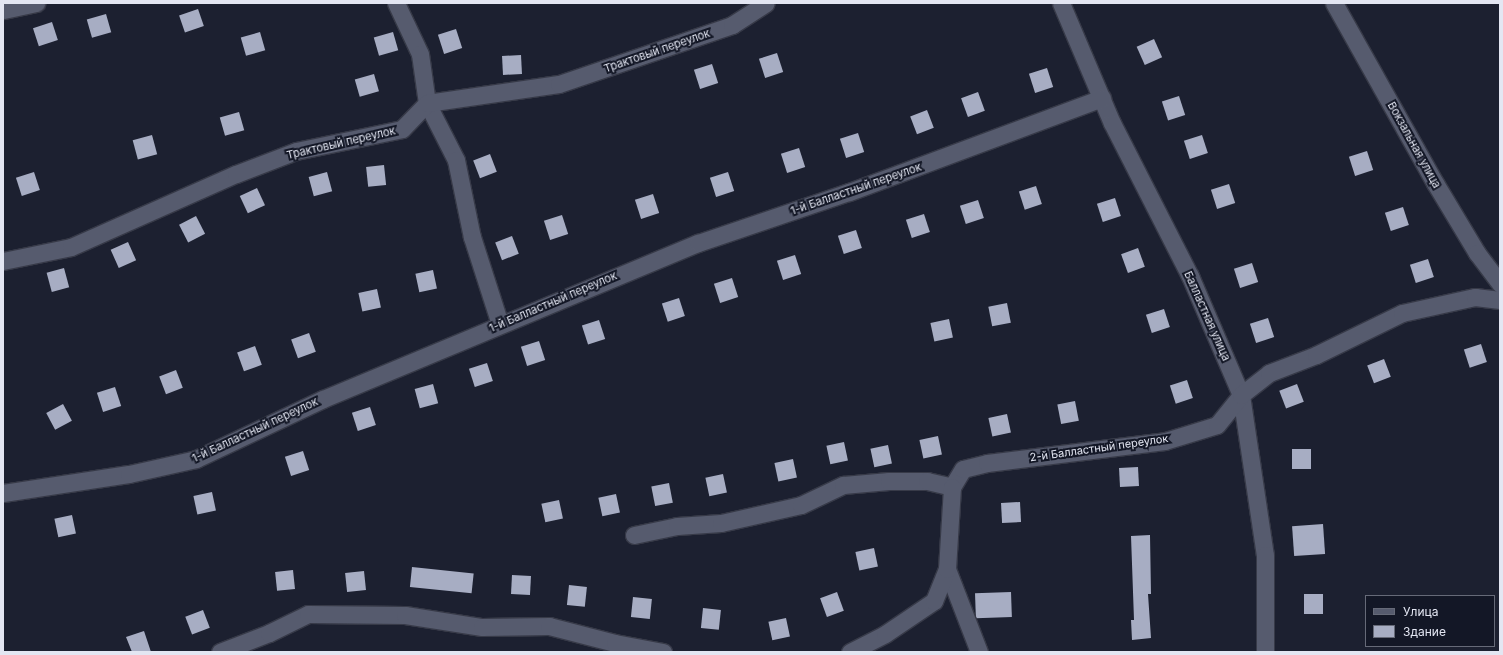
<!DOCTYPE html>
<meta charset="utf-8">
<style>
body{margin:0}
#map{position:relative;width:1503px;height:655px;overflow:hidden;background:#1c2030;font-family:Inter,sans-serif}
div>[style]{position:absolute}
.building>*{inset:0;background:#a7adc3;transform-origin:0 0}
.roads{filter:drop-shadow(1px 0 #373a48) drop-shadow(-1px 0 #373a48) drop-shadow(0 1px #373a48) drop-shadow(0 -1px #373a48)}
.street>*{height:17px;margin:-8.5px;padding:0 8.5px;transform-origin:8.5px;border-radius:8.5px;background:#565b6e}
span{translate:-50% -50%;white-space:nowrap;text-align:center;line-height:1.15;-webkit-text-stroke:4px #131726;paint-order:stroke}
.street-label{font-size:11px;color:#e3e6f2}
.frame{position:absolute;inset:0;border:4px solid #e3e6f2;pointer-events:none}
.legend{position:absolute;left:1365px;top:595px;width:130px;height:52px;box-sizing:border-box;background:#131726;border:1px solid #666a78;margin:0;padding:5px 7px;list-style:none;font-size:12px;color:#e3e6f2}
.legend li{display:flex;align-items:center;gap:8px;height:20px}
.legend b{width:20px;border:1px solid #666a78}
</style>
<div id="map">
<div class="building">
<i style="left:198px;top:9px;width:18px;height:20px;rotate:71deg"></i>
<i style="left:106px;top:14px;width:19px;height:20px;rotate:74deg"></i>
<i style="left:52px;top:22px;width:19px;height:20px;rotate:72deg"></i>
<i style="left:456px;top:29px;width:20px;height:19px;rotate:72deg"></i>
<i style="left:260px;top:32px;width:19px;height:20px;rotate:74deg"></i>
<i style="left:393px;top:32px;width:19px;height:20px;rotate:74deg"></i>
<i style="left:1154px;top:39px;width:20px;height:19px;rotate:66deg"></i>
<i style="left:777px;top:53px;width:20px;height:19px;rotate:72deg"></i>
<i style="left:521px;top:55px;width:19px;height:19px;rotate:87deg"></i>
<i style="left:712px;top:64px;width:20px;height:19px;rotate:72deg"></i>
<i style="left:1047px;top:68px;width:20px;height:19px;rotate:72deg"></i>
<i style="left:374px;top:74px;width:18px;height:20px;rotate:74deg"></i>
<i style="left:978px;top:92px;width:20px;height:18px;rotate:70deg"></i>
<i style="left:1179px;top:96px;width:20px;height:18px;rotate:72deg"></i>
<i style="left:927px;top:110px;width:19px;height:18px;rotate:69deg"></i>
<i style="left:239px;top:112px;width:19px;height:20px;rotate:74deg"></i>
<i style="left:858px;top:133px;width:20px;height:19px;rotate:72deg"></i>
<i style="left:152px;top:135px;width:20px;height:20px;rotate:75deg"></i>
<i style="left:1202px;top:135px;width:19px;height:19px;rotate:72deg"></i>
<i style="left:799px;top:148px;width:20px;height:19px;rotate:72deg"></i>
<i style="left:1367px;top:151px;width:20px;height:19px;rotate:72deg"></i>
<i style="left:490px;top:154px;width:19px;height:18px;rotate:69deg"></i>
<i style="left:384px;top:165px;width:20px;height:18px;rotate:84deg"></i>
<i style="left:34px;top:172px;width:19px;height:19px;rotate:72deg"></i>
<i style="left:327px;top:172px;width:20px;height:19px;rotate:75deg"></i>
<i style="left:728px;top:172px;width:20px;height:19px;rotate:72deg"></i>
<i style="left:1229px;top:184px;width:20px;height:19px;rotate:72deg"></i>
<i style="left:1036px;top:186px;width:19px;height:18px;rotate:72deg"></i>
<i style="left:257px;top:188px;width:19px;height:19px;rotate:65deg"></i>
<i style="left:653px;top:194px;width:20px;height:19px;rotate:72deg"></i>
<i style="left:1115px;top:198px;width:19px;height:19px;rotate:72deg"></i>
<i style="left:978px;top:200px;width:19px;height:19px;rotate:72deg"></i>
<i style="left:1403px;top:207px;width:19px;height:19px;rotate:72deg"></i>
<i style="left:924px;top:214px;width:19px;height:19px;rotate:72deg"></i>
<i style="left:562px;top:215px;width:20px;height:19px;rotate:72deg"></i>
<i style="left:196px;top:216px;width:20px;height:19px;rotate:63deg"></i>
<i style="left:856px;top:230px;width:19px;height:19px;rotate:72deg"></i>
<i style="left:512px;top:236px;width:19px;height:18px;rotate:69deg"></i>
<i style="left:128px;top:242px;width:20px;height:19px;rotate:66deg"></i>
<i style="left:1138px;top:248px;width:20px;height:18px;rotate:70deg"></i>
<i style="left:795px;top:255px;width:20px;height:19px;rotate:72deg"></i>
<i style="left:1428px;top:259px;width:19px;height:19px;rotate:72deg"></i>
<i style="left:1252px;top:263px;width:20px;height:19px;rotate:72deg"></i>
<i style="left:64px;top:268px;width:20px;height:18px;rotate:75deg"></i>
<i style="left:433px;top:270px;width:19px;height:18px;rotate:78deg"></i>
<i style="left:732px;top:278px;width:20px;height:19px;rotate:72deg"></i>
<i style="left:377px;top:289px;width:19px;height:19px;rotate:78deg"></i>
<i style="left:679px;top:298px;width:19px;height:18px;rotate:72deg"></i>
<i style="left:1007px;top:303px;width:20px;height:19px;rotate:79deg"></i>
<i style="left:1164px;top:309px;width:19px;height:19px;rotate:72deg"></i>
<i style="left:1268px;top:318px;width:20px;height:19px;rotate:72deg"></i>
<i style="left:949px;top:319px;width:19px;height:19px;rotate:78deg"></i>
<i style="left:599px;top:320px;width:20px;height:18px;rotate:72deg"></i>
<i style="left:309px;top:333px;width:20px;height:19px;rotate:70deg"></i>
<i style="left:539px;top:341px;width:20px;height:19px;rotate:72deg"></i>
<i style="left:1481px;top:344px;width:19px;height:18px;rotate:72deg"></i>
<i style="left:255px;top:346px;width:20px;height:19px;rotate:70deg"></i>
<i style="left:1384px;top:359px;width:19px;height:18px;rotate:69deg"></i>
<i style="left:487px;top:363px;width:19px;height:19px;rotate:72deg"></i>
<i style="left:176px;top:370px;width:19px;height:18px;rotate:69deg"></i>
<i style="left:1187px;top:380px;width:19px;height:18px;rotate:72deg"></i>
<i style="left:433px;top:384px;width:20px;height:19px;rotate:75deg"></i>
<i style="left:1297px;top:384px;width:19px;height:19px;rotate:69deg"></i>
<i style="left:115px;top:387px;width:20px;height:19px;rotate:72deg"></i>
<i style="left:1075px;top:401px;width:20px;height:18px;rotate:79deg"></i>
<i style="left:63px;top:404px;width:19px;height:19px;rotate:62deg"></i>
<i style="left:370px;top:407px;width:19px;height:19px;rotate:72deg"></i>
<i style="left:1007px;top:414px;width:19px;height:19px;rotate:78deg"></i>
<i style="left:938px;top:436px;width:19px;height:19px;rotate:78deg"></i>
<i style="left:844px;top:442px;width:19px;height:18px;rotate:78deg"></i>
<i style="left:888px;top:445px;width:19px;height:18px;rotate:78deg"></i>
<i style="left:1311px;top:449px;width:20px;height:19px;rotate:90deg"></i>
<i style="left:303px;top:451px;width:20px;height:19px;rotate:72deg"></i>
<i style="left:793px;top:459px;width:19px;height:19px;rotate:78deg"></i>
<i style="left:1138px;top:467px;width:19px;height:19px;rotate:87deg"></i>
<i style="left:723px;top:474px;width:19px;height:18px;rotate:78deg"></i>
<i style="left:669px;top:483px;width:20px;height:18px;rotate:79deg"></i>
<i style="left:212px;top:492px;width:19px;height:19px;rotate:78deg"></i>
<i style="left:616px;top:494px;width:19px;height:18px;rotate:78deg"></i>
<i style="left:559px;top:500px;width:19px;height:18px;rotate:78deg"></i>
<i style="left:1020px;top:502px;width:20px;height:19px;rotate:87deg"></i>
<i style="left:72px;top:515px;width:19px;height:18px;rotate:78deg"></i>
<i style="left:1323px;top:524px;width:30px;height:31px;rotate:86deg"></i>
<i style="clip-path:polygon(1150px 535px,1151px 594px,1148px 594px,1151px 638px,1132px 640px,1131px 620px,1134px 620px,1131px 536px)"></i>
<i style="left:874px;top:548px;width:19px;height:19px;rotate:78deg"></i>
<i style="left:412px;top:567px;width:62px;height:20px;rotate:6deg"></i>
<i style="left:293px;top:570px;width:19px;height:18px;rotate:84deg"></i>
<i style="left:364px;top:571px;width:19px;height:19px;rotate:84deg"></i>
<i style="left:512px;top:575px;width:19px;height:19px;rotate:3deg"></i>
<i style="left:569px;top:585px;width:18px;height:20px;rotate:6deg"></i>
<i style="left:837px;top:592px;width:20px;height:18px;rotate:70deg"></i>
<i style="left:1011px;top:592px;width:25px;height:36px;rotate:88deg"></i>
<i style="left:1304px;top:594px;width:19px;height:20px"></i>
<i style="left:633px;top:597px;width:19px;height:20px;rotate:6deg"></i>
<i style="left:703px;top:608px;width:18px;height:20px;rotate:6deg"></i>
<i style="left:203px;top:610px;width:19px;height:19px;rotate:69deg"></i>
<i style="left:786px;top:618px;width:19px;height:18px;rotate:78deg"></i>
<i style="clip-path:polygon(144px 631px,151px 652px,132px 652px,126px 637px)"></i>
</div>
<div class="roads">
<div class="street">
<i style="left:396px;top:3px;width:56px;rotate:64.8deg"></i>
<i style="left:420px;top:54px;width:49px;rotate:81.9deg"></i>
<i style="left:427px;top:103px;width:64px;rotate:63deg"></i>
<i style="left:456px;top:160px;width:79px;rotate:78.3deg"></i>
<i style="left:472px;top:237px;width:91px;rotate:72.2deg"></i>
<i style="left:1061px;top:3px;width:130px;rotate:67deg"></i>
<i style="left:1112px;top:123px;width:172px;rotate:63deg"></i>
<i style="left:1190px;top:276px;width:129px;rotate:66.8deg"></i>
<i style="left:1241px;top:395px;width:162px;rotate:81.5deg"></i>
<i style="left:1265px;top:555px;width:97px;rotate:90deg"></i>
<i style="left:1334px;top:3px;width:206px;rotate:60.7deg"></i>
<i style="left:1435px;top:183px;width:82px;rotate:59deg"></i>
<i style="left:1477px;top:253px;width:39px;rotate:53deg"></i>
<i style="left:3px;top:10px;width:34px;rotate:-12deg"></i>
<i style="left:3px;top:261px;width:69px;rotate:-11.6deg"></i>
<i style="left:71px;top:247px;width:180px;rotate:-23.9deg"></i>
<i style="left:236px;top:174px;width:64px;rotate:-21deg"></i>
<i style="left:296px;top:151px;width:108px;rotate:-11.7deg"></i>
<i style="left:402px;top:129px;width:36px;rotate:-46deg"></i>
<i style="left:427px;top:103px;width:133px;rotate:-8.2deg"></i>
<i style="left:559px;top:84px;width:183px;rotate:-18.8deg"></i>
<i style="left:732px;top:25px;width:40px;rotate:-32.9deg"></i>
<i style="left:3px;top:493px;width:127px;rotate:-8.6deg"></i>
<i style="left:129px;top:474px;width:69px;rotate:-12.6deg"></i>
<i style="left:196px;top:459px;width:140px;rotate:-25.3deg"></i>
<i style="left:323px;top:399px;width:406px;rotate:-22.6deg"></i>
<i style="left:698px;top:243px;width:159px;rotate:-18.7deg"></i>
<i style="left:849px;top:192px;width:270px;rotate:-20.4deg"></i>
<i style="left:634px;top:535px;width:44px;rotate:-11.8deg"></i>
<i style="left:677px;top:526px;width:44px;rotate:-3.9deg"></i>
<i style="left:721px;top:523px;width:82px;rotate:-12.7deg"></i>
<i style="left:801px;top:505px;width:47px;rotate:-25.5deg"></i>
<i style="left:843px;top:485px;width:46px;rotate:-5deg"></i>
<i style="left:889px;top:481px;width:38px"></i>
<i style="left:927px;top:481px;width:26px;rotate:13deg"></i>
<i style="left:952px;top:487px;width:21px;rotate:-59deg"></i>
<i style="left:963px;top:469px;width:25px;rotate:-14deg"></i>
<i style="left:987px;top:463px;width:179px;rotate:-7deg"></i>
<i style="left:1165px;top:441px;width:54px;rotate:-17.1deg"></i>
<i style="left:1217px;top:425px;width:38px;rotate:-51deg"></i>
<i style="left:1241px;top:395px;width:36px;rotate:-38deg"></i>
<i style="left:1269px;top:373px;width:50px;rotate:-21deg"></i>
<i style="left:1316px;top:355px;width:96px;rotate:-26deg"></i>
<i style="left:1402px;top:313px;width:75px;rotate:-12.4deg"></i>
<i style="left:1475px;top:297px;width:25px;rotate:7deg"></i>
<i style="left:947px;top:569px;width:89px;rotate:68.9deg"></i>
<i style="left:220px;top:652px;width:53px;rotate:-21.2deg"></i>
<i style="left:269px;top:633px;width:43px;rotate:-26deg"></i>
<i style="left:308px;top:614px;width:97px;rotate:0.6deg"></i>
<i style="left:405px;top:615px;width:78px;rotate:8.9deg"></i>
<i style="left:482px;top:627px;width:67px;rotate:-0.9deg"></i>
<i style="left:549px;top:626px;width:68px;rotate:14.4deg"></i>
<i style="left:615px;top:643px;width:49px;rotate:10.6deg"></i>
<i style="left:850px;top:652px;width:39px;rotate:-27deg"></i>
<i style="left:885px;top:634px;width:59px;rotate:-34deg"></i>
<i style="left:934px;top:601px;width:35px;rotate:-68deg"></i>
<i style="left:947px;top:569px;width:82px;rotate:-86.5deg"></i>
</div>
</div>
<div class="street-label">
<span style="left:657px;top:51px;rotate:-19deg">Трактовый переулок</span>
<span style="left:341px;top:143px;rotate:-13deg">Трактовый переулок</span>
<span style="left:1414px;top:145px;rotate:61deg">Вокзальная улица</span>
<span style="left:856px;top:189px;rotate:-19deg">1-й Балластный переулок</span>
<span style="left:553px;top:302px;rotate:-23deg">1-й Балластный переулок</span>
<span style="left:1207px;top:316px;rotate:66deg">Балластная улица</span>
<span style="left:255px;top:430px;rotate:-25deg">1-й Балластный переулок</span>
<span style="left:1099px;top:448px;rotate:-8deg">2-й Балластный переулок</span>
</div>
<div class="frame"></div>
<ul class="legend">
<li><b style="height:5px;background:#565b6e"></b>Улица</li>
<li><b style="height:11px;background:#a7adc3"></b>Здание</li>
</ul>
</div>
